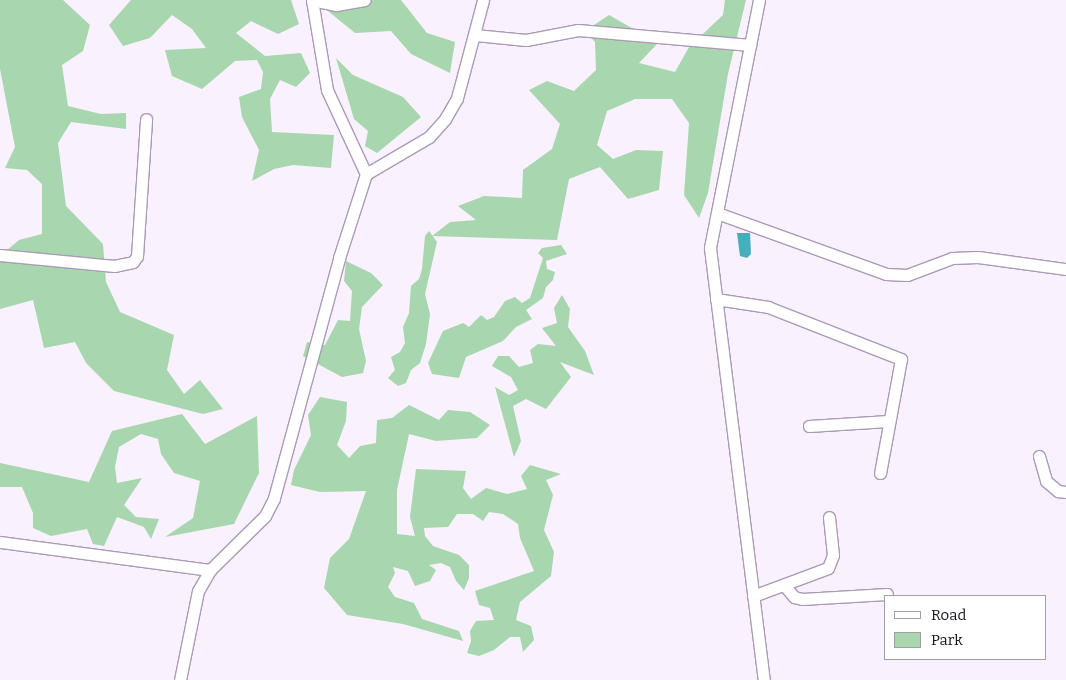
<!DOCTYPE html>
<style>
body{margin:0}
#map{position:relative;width:1066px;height:680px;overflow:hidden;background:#f9f1fd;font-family:Bitter,serif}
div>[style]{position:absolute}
.green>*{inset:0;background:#a8d6af}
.water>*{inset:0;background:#45afbd}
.roads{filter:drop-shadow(1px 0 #ab9ab6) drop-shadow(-1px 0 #ab9ab6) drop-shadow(0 1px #ab9ab6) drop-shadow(0 -1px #ab9ab6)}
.street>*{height:11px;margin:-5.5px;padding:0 5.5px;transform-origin:5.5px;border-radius:5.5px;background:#fff}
span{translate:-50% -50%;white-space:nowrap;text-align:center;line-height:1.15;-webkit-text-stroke:4.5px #fff;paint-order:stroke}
.legend{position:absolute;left:884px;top:595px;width:162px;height:65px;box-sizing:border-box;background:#fff;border:1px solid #a3a0a4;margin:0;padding:6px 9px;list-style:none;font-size:15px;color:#18111b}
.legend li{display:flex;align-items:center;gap:10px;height:25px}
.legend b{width:25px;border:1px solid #a3a0a4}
</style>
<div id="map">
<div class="green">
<i style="clip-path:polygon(0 0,63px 0,90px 25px,83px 51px,62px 65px,68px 106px,101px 114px,126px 113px,126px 129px,71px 122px,58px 143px,66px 206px,103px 244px,106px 282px,120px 312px,174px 335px,167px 370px,184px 394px,200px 380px,223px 409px,203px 414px,114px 391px,86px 363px,75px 342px,44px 348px,33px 300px,0 309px,0 256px,19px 240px,42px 234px,42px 184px,27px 170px,5px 168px,15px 147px,0 69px)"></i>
<i style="clip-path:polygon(131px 0,291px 0,299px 24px,278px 34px,251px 21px,236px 33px,265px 56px,301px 53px,310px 73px,296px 87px,280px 80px,270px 99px,272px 132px,334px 135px,331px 168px,293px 165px,274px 169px,252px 181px,259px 150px,242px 117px,239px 97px,261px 89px,263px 72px,257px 60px,235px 61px,202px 89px,172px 76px,165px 50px,206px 48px,192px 29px,172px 15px,150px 38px,123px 46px,109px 25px)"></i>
<i style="clip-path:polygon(328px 0,401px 0,427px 33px,455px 42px,450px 73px,411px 54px,391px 31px,355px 33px,328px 11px)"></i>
<i style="clip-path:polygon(725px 0,746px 0,728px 74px,708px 193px,699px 218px,684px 195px,689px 123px,672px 99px,635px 99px,607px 111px,597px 145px,613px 159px,636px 150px,663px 151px,659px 190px,628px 199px,600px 167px,569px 179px,557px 240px,432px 236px,450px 222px,476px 220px,458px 206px,484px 196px,522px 198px,523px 170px,552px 149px,560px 124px,529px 90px,547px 81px,574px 91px,596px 70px,595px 42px,585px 31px,609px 15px,658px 43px,639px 63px,675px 72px,689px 47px,723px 15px)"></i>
<i style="clip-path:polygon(336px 58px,353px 75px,403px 97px,421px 117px,377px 153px,365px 146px,368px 131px,354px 119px)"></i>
<i style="clip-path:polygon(429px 231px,437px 242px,425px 294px,430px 314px,426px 344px,420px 363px,411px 370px,406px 383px,398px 386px,388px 378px,395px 370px,391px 357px,400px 352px,405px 343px,403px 327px,409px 313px,411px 286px,419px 279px,422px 269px,425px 236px)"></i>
<i style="clip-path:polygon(561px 245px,567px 254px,546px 261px,547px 269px,555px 272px,553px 280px,546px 287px,543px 298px,526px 310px,532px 319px,516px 327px,503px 341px,466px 357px,459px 378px,432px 374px,428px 363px,443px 331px,463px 323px,469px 327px,481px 315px,487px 320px,494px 317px,505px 301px,515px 297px,522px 303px,530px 298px,543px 258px,538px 253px,542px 248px)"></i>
<i style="clip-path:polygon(346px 261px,371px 273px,383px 285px,362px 307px,359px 329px,366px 361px,363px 373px,342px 377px,303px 356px,307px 342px,325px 345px,338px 320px,350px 321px,352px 291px,344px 281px)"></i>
<i style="clip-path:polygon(562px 295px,570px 309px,568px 327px,585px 351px,594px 375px,560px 362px,571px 377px,546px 409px,526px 399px,513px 406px,521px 441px,514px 457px,495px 387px,509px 395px,518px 390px,511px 377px,492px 366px,498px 356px,509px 356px,519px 367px,533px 363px,530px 350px,538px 344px,556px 346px,542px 328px,557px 323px,554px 308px)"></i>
<i style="clip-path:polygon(320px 397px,347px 402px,346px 421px,337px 445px,349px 458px,360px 446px,376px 443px,377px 420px,392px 418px,409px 405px,439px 420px,448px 410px,470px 412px,490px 425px,477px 438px,436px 441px,409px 434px,397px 490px,397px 534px,415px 536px,410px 517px,416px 469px,466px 471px,463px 488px,471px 499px,486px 488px,507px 494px,527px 489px,521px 476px,530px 465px,561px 474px,546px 480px,553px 495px,544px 530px,554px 552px,551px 576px,520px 602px,516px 620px,531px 626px,534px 640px,523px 652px,520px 637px,510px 637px,494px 650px,479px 656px,467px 653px,471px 641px,470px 631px,476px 621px,494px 620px,490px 608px,479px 605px,475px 591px,534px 571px,520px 538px,518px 524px,503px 514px,489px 512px,483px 521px,473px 514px,457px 514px,448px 527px,424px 528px,425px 536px,433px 546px,459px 555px,469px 565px,469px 578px,464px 590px,456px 581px,450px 567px,441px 563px,429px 565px,436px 570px,430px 581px,415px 586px,408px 571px,393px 567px,395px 573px,388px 587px,395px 597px,414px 603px,422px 619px,459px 631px,463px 641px,403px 624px,347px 615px,324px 588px,330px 558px,349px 539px,366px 491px,320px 492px,291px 485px,294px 470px,311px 435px,308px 415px)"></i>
<i style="clip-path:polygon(182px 414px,205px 444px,257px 416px,259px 473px,234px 524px,165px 537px,193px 518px,200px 481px,174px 473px,161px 454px,158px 439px,141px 434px,119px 447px,115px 467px,117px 483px,142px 478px,124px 505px,136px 517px,159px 519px,151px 539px,144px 527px,117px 517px,104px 546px,93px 544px,87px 529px,51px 536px,33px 528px,33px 513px,22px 487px,0 487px,0 463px,89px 482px,112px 431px)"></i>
</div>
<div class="water">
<i style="clip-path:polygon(737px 233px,750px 233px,751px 254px,747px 258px,740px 256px)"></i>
</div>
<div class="roads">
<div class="street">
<i style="left:312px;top:0;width:91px;rotate:80.5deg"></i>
<i style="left:327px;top:90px;width:93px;rotate:65.1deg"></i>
<i style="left:312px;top:0;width:25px;rotate:12deg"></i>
<i style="left:336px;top:5px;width:29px;rotate:-10deg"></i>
<i style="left:759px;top:0;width:253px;rotate:101.2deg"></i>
<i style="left:710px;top:248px;width:435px;rotate:82.9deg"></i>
<i style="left:475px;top:35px;width:51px;rotate:5.6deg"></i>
<i style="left:526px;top:40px;width:53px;rotate:-10.9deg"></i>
<i style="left:578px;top:30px;width:173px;rotate:5deg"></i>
<i style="left:717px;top:213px;width:180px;rotate:19.8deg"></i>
<i style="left:886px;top:274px;width:21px;rotate:3deg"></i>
<i style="left:907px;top:275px;width:48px;rotate:-20.7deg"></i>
<i style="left:952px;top:258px;width:26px;rotate:-2deg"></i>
<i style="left:978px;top:257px;width:89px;rotate:7.8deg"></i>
<i style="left:0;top:255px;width:115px;rotate:5.5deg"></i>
<i style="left:114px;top:266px;width:19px;rotate:-12deg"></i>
<i style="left:133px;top:262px;width:7px;rotate:-56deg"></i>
<i style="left:137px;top:256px;width:137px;rotate:-86.2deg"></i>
<i style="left:716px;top:299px;width:53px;rotate:8.7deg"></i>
<i style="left:768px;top:307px;width:143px;rotate:21.4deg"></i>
<i style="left:901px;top:359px;width:116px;rotate:100.4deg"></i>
<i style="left:809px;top:426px;width:79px;rotate:-3.6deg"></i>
<i style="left:1039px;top:456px;width:26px;rotate:74deg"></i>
<i style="left:1046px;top:481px;width:16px;rotate:40deg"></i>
<i style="left:1058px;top:491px;width:8px;rotate:7deg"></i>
<i style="left:0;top:542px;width:212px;rotate:7.6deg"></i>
<i style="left:784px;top:585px;width:16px;rotate:50deg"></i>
<i style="left:794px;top:597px;width:8px;rotate:14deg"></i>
<i style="left:802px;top:599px;width:85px;rotate:-3.4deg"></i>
<i style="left:753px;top:596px;width:80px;rotate:-20.5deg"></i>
<i style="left:828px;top:568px;width:14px;rotate:-69deg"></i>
<i style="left:833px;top:555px;width:38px;rotate:-96deg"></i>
<i style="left:180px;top:680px;width:91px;rotate:-78.6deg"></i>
<i style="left:198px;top:591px;width:24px;rotate:-60deg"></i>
<i style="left:210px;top:570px;width:77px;rotate:-44.5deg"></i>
<i style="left:265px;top:516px;width:20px;rotate:-63deg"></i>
<i style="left:274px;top:498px;width:249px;rotate:-74.8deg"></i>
<i style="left:339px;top:258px;width:88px;rotate:-72.2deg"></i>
<i style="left:366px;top:174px;width:73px;rotate:-30.4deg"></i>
<i style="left:429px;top:137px;width:24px;rotate:-48deg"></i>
<i style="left:445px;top:119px;width:24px;rotate:-60deg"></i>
<i style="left:457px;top:98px;width:101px;rotate:-75.1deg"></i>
</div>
</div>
<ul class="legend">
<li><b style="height:6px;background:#fff"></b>Road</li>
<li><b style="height:14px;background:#a8d6af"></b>Park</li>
</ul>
</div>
